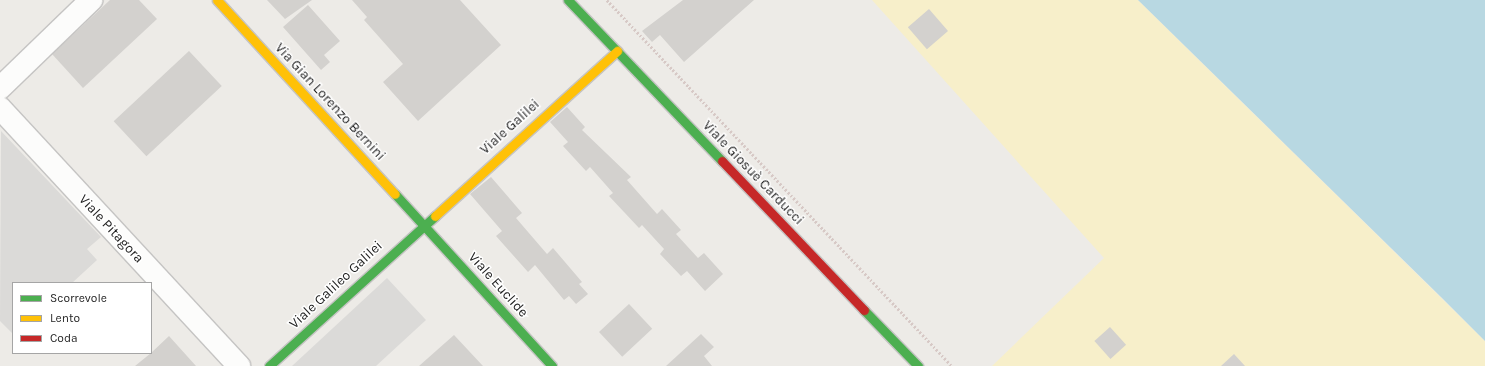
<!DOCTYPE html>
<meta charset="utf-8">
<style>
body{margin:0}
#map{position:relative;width:1485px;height:366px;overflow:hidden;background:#edebe7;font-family:Karla,sans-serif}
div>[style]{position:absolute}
.religious>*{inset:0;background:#dbdad8}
.sand>*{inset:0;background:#f7efca}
.water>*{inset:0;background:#b8d8e2}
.building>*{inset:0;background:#d3d1ce;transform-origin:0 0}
.path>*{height:2.5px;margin-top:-1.25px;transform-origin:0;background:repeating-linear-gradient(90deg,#d7c9c6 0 2px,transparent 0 4px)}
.roads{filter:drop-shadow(1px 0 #c5c4c3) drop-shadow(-1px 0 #c5c4c3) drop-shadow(0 1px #c5c4c3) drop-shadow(0 -1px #c5c4c3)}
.street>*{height:22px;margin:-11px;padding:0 11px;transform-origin:11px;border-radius:11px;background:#fcfcfb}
.fast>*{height:9px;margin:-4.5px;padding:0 4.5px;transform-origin:4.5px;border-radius:4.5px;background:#4caf50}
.slow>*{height:9px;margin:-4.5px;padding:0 4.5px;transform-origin:4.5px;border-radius:4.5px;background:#ffc107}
.jam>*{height:9px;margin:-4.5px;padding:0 4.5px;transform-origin:4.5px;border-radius:4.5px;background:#c62828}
span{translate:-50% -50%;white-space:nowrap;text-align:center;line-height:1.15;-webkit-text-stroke:3px #fff;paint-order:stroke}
.street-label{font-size:14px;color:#1e1e1e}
.legend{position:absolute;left:12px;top:282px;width:140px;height:72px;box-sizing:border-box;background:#fff;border:1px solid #a5a5a5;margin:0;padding:5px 7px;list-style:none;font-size:12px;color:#1e1e1e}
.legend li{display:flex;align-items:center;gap:8px;height:20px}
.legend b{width:20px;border:1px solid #a5a5a5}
</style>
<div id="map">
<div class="religious">
<i style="clip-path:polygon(1px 131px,101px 237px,87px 249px,97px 260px,72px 283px,13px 283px,13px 334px,0 321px)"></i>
<i style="clip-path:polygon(387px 278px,426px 320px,376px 366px,292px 366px)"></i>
</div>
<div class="sand">
<i style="clip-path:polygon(872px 0,1138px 0,1485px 341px,1485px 366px,992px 366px,1104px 258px)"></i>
</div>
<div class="water">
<i style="clip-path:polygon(1138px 0,1485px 0,1485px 341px,1441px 297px)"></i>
</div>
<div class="building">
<i style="clip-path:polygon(110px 0,139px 0,157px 19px,83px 88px,52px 54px)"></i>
<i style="clip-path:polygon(267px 0,312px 0,285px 19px)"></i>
<i style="clip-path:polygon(352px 0,460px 0,501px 45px,418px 121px,383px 82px,403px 64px,364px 20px,367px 17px)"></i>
<i style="clip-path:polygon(683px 0,754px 0,684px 62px,660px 35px,652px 42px,642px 31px)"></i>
<i style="clip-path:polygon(308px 5px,340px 41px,324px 55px,330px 62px,321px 70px,283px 27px)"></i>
<i style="left:929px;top:9px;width:29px;height:28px;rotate:49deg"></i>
<i style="left:189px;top:51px;width:48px;height:103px;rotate:47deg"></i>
<i style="clip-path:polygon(567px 107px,585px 127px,582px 130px,631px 177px,627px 180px,657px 214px,662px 209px,681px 230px,676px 234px,698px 258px,704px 253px,723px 274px,705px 291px,687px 271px,681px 276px,660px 254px,664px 249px,642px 225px,639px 228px,609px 196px,613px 193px,590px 167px,586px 171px,563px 146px,568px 142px,550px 122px)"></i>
<i style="clip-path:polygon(491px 177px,522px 213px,516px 218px,547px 254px,553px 248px,582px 282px,579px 284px,588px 294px,576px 304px,569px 296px,564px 300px,535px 265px,528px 272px,496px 236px,502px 231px,470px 194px)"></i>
<i style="left:629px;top:304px;width:34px;height:41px;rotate:47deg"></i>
<i style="left:1110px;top:327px;width:24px;height:21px;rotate:48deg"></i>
<i style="clip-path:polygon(701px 334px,714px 347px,704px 356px,712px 366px,666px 366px)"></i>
<i style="clip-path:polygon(454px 335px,483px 366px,419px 366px)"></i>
<i style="clip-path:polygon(169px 336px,196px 366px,135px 366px,151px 353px)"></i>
<i style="clip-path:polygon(1234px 354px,1245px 366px,1221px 366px)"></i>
</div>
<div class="path">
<i style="left:607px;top:0;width:503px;rotate:46.69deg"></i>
</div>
<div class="roads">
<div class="street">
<i style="left:0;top:88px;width:127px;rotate:-44deg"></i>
<i style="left:0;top:108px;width:352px;rotate:47.2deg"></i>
</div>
<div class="fast">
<i style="left:568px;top:0;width:223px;rotate:46.3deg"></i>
<i style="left:395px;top:194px;width:233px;rotate:47.6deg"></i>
<i style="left:864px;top:310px;width:78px;rotate:46deg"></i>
<i style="left:269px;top:366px;width:224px;rotate:-42.1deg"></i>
</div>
<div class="slow">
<i style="left:217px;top:0;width:263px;rotate:47.5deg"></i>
<i style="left:435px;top:216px;width:246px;rotate:-42.2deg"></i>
</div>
<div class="jam">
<i style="left:722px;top:161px;width:206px;rotate:46.4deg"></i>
</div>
</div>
<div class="street-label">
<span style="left:330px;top:102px;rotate:47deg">Via Gian Lorenzo Bernini</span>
<span style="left:510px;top:127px;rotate:-42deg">Viale Galilei</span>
<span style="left:753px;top:173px;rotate:46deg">Viale Giosuè Carducci</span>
<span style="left:111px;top:229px;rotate:47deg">Viale Pitagora</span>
<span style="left:336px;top:285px;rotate:-43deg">Viale Galileo Galilei</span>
<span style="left:498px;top:285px;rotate:48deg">Viale Euclide</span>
</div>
<ul class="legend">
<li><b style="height:5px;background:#4caf50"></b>Scorrevole</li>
<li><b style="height:5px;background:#ffc107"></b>Lento</li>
<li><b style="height:5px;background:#c62828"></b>Coda</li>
</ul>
</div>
